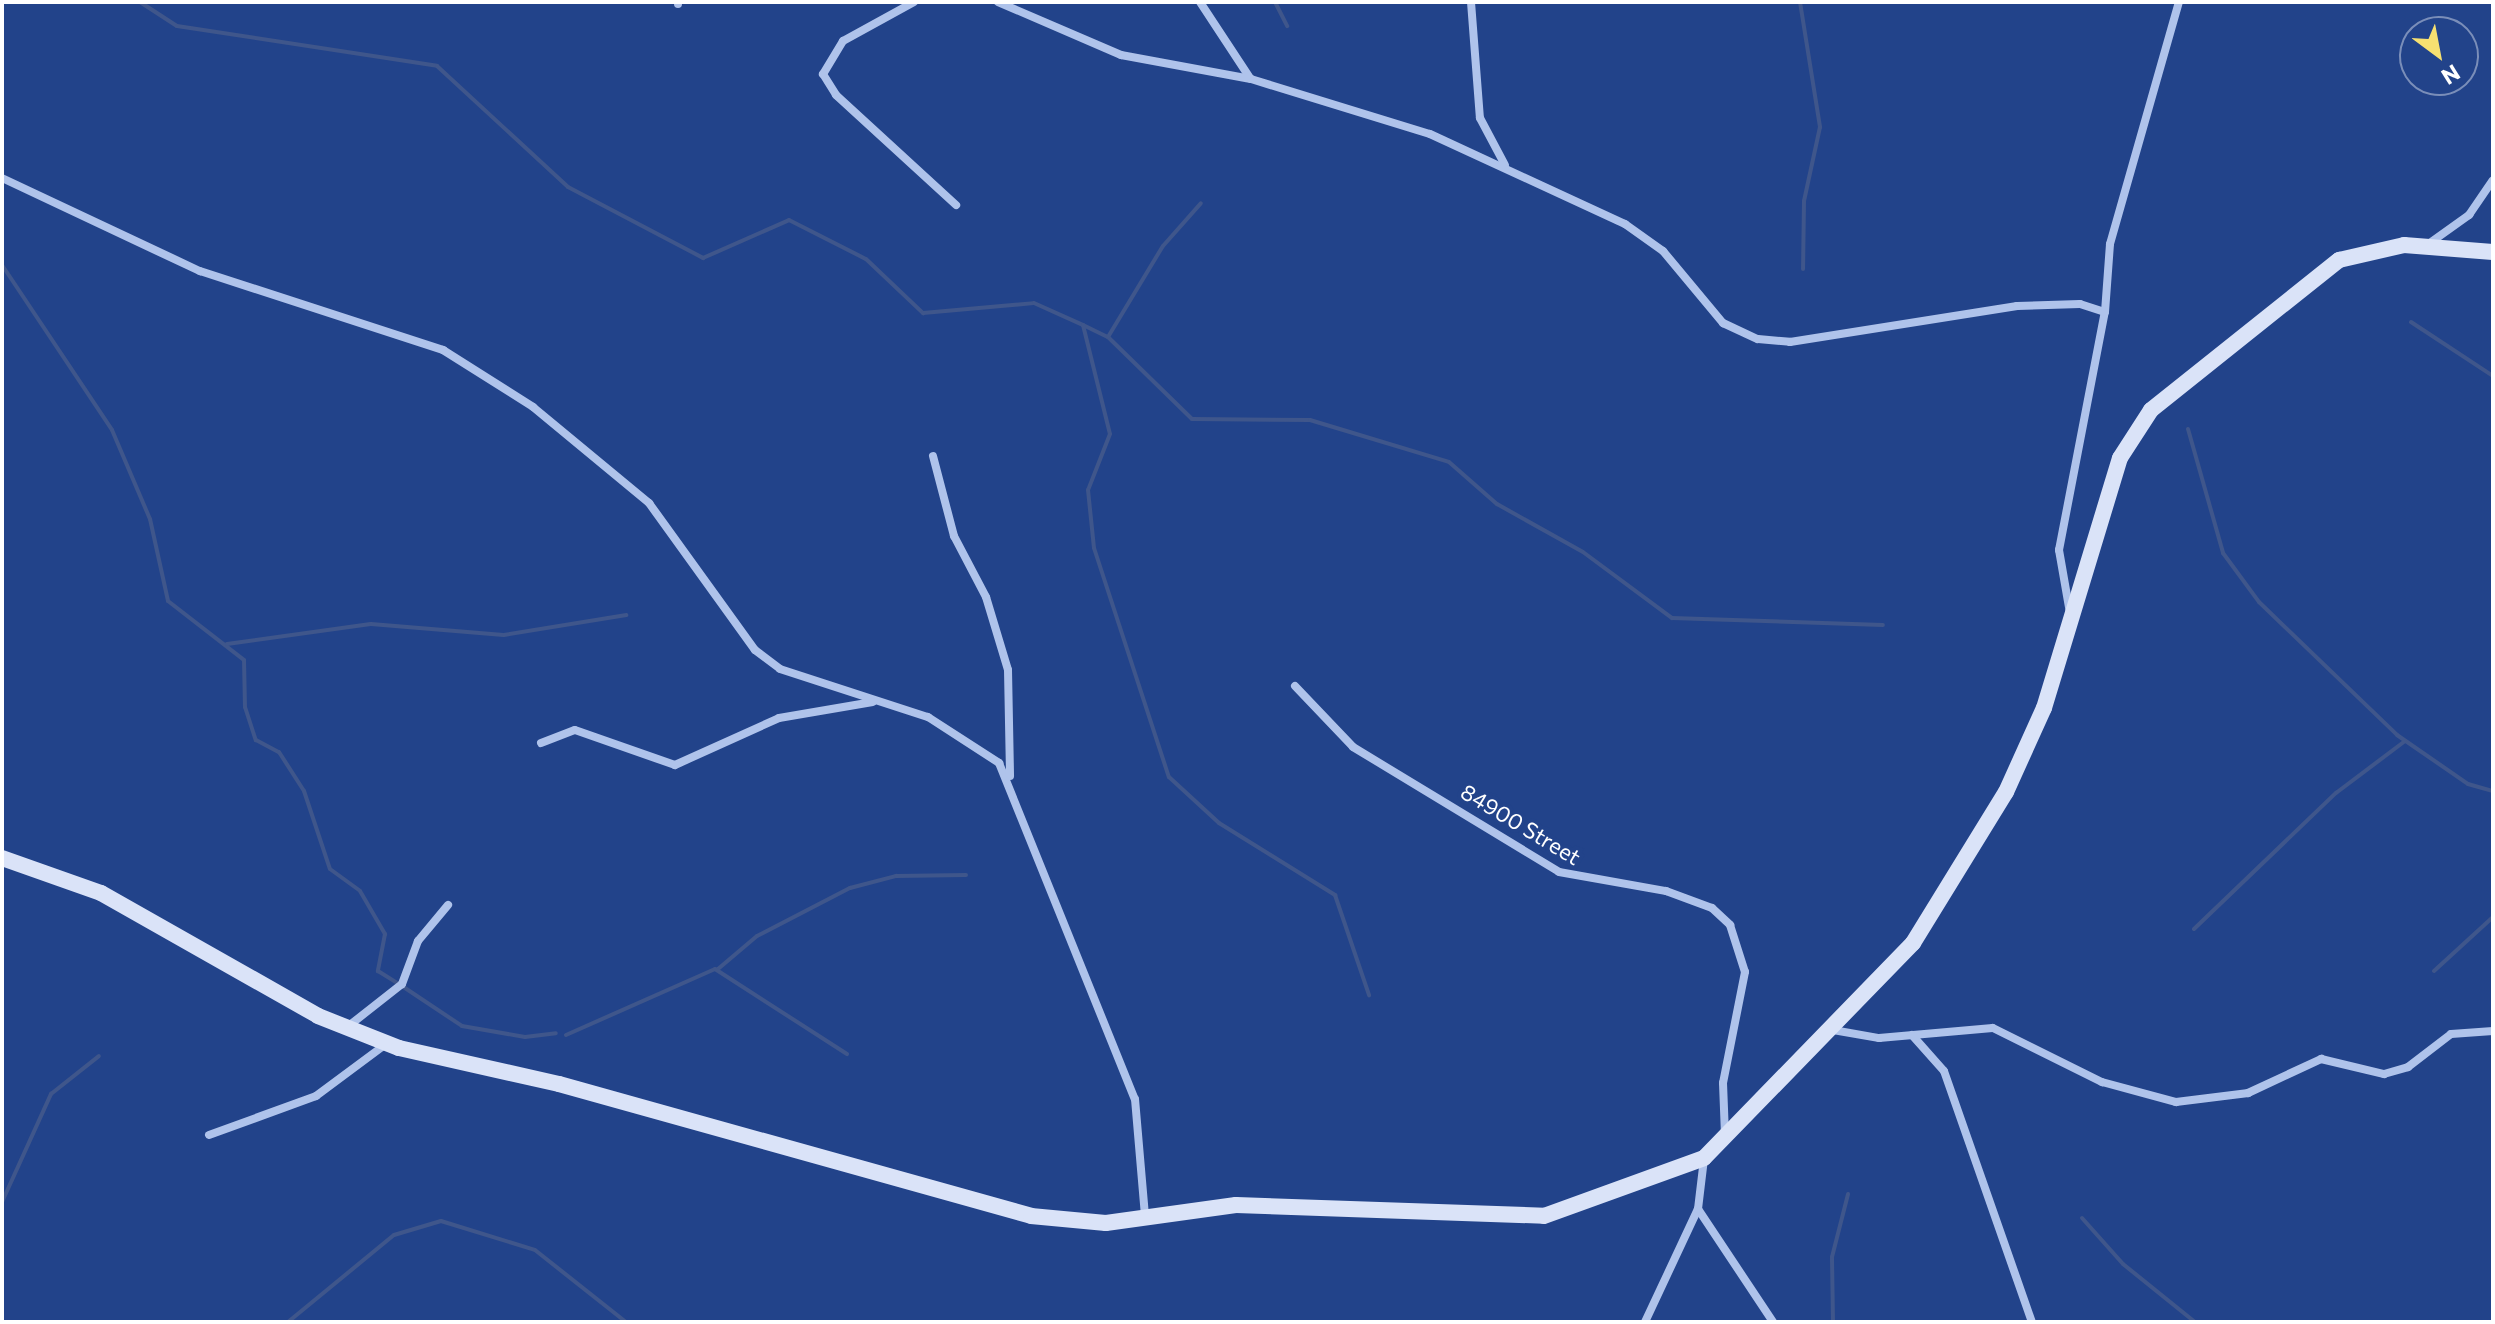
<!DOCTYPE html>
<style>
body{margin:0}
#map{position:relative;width:2495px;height:1324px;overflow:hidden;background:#22438a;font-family:Commissioner,sans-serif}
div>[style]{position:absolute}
.stream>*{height:4px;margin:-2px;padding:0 2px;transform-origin:2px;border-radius:2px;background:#3f568b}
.street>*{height:8px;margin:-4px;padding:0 4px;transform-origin:4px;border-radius:4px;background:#afc3eb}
.secondary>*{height:16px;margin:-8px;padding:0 8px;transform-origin:8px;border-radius:8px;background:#dae3f8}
span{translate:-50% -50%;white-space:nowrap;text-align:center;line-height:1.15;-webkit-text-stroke:8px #22438a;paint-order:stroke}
.street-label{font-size:22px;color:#fff}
.frame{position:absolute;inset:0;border:4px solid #fff;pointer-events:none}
.north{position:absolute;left:2399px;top:16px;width:80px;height:80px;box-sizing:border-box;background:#22438a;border:2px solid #7a8eb9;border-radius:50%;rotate:148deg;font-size:22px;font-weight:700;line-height:32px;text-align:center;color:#fff}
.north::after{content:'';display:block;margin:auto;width:28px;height:36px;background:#f6e071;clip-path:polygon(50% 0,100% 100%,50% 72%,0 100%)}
</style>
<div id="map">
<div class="stream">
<i style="left:140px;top:2px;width:44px;rotate:33deg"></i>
<i style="left:177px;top:26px;width:263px;rotate:8.7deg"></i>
<i style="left:437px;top:66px;width:178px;rotate:42.7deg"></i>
<i style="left:568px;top:187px;width:153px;rotate:27.7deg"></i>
<i style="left:703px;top:258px;width:94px;rotate:-23.8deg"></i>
<i style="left:789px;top:220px;width:86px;rotate:26.9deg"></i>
<i style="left:866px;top:259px;width:79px;rotate:43.5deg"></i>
<i style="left:923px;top:313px;width:111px;rotate:-5.1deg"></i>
<i style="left:1034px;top:303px;width:54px;rotate:24.2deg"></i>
<i style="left:1083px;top:325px;width:28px;rotate:26deg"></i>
<i style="left:1108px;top:337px;width:117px;rotate:44.3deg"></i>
<i style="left:1192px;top:419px;width:118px;rotate:0.5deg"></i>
<i style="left:1310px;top:420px;width:145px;rotate:16.8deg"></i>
<i style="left:1449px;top:462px;width:64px;rotate:41.2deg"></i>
<i style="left:1497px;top:504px;width:98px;rotate:29.2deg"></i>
<i style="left:1583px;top:552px;width:111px;rotate:36.6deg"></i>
<i style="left:1672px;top:618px;width:211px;rotate:1.9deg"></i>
<i style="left:1275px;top:2px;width:27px;rotate:63deg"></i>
<i style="left:1800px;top:2px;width:127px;rotate:80.9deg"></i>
<i style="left:1820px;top:127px;width:76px;rotate:102.2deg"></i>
<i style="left:1804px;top:201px;width:68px;rotate:90.8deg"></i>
<i style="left:2px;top:265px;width:198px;rotate:56.3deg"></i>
<i style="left:112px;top:430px;width:97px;rotate:66.9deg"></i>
<i style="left:150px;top:519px;width:84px;rotate:77.6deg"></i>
<i style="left:168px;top:601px;width:96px;rotate:37.8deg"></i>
<i style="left:244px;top:660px;width:47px;rotate:88.8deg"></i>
<i style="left:245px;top:707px;width:35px;rotate:72deg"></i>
<i style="left:256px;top:740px;width:26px;rotate:28deg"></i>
<i style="left:279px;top:752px;width:46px;rotate:57.3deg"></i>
<i style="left:304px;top:791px;width:82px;rotate:71.6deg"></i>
<i style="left:330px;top:869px;width:37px;rotate:36deg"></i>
<i style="left:360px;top:891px;width:50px;rotate:59.8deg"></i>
<i style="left:385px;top:934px;width:38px;rotate:101deg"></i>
<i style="left:378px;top:971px;width:22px;rotate:32deg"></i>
<i style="left:2411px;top:322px;width:98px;rotate:33.4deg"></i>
<i style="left:1083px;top:325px;width:112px;rotate:76.1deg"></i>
<i style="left:1110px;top:434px;width:60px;rotate:111.4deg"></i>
<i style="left:1088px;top:490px;width:58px;rotate:84.1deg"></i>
<i style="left:1094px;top:548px;width:241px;rotate:71.9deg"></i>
<i style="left:1169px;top:777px;width:68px;rotate:42.6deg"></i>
<i style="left:1219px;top:823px;width:137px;rotate:31.8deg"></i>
<i style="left:1335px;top:895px;width:106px;rotate:71.2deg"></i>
<i style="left:1108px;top:337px;width:106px;rotate:-58.9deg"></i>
<i style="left:1163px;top:246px;width:57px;rotate:-48.5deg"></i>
<i style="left:2188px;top:429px;width:129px;rotate:74.2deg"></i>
<i style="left:2223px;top:553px;width:61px;rotate:53.7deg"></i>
<i style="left:2259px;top:602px;width:192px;rotate:43.9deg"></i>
<i style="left:2397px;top:735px;width:86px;rotate:34.6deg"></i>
<i style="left:2468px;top:784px;width:26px;rotate:16deg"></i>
<i style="left:227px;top:644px;width:145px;rotate:-7.9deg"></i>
<i style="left:371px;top:624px;width:133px;rotate:4.7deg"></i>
<i style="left:504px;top:635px;width:124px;rotate:-9.3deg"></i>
<i style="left:2194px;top:929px;width:197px;rotate:-43.8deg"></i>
<i style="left:2336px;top:793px;width:86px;rotate:-37deg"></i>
<i style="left:718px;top:969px;width:51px;rotate:-40.2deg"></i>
<i style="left:757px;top:936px;width:105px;rotate:-27.3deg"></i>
<i style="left:850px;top:888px;width:48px;rotate:-14.6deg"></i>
<i style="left:896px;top:876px;width:70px;rotate:-0.8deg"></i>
<i style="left:2434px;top:971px;width:80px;rotate:-42.5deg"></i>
<i style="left:402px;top:986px;width:72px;rotate:33.7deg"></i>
<i style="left:462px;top:1026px;width:64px;rotate:9.9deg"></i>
<i style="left:525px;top:1037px;width:31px;rotate:-7deg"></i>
<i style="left:566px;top:1035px;width:163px;rotate:-23.9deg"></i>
<i style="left:715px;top:969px;width:157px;rotate:32.8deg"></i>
<i style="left:2px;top:1202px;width:119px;rotate:-65.6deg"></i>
<i style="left:51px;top:1094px;width:61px;rotate:-38.4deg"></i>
<i style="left:2082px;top:1218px;width:62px;rotate:48.3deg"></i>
<i style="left:2123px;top:1264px;width:92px;rotate:38.9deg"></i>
<i style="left:288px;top:1322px;width:137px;rotate:-39.4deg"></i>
<i style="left:394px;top:1235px;width:49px;rotate:-16.6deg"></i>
<i style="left:441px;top:1221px;width:98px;rotate:17.1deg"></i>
<i style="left:535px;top:1250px;width:116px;rotate:38.4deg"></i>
<i style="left:1833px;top:1322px;width:65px;rotate:-90.9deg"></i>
<i style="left:1832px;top:1257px;width:65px;rotate:-75.7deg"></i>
</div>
<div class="street">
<i style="left:914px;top:2px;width:81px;rotate:151.2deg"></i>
<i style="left:843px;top:41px;width:39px;rotate:121deg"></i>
<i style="left:823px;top:74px;width:25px;rotate:58deg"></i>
<i style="left:836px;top:95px;width:163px;rotate:42.5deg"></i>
<i style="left:998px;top:2px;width:134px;rotate:23.3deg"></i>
<i style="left:1121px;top:55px;width:132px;rotate:10.5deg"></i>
<i style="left:1251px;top:79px;width:187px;rotate:17.1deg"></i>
<i style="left:1430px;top:134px;width:215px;rotate:24.8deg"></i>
<i style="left:1625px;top:224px;width:47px;rotate:35.4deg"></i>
<i style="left:1663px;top:251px;width:94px;rotate:50.2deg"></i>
<i style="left:1723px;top:323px;width:38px;rotate:25deg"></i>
<i style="left:1758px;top:339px;width:32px;rotate:5deg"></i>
<i style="left:1790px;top:342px;width:230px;rotate:-9deg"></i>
<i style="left:2017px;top:306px;width:63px;rotate:-1.8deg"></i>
<i style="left:2080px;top:304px;width:26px;rotate:18deg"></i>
<i style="left:1200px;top:2px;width:91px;rotate:56.7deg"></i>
<i style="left:1471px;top:2px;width:116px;rotate:85.6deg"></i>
<i style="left:1480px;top:118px;width:53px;rotate:62deg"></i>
<i style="left:678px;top:4px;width:2px;rotate:-90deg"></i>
<i style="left:2px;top:178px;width:219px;rotate:25.2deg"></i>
<i style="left:200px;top:271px;width:256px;rotate:18deg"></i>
<i style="left:443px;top:350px;width:107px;rotate:32.3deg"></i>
<i style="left:533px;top:407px;width:151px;rotate:39.6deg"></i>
<i style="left:649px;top:503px;width:181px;rotate:54.2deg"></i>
<i style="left:755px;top:650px;width:31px;rotate:37deg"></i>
<i style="left:780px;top:669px;width:156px;rotate:18deg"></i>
<i style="left:928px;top:717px;width:85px;rotate:32.9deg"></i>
<i style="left:999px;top:763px;width:362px;rotate:68deg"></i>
<i style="left:1135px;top:1099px;width:117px;rotate:85.1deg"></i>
<i style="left:2427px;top:245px;width:52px;rotate:-35.5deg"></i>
<i style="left:2469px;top:215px;width:42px;rotate:-55.6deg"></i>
<i style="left:933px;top:456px;width:83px;rotate:75.3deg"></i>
<i style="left:954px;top:536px;width:69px;rotate:62.3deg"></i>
<i style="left:986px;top:597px;width:76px;rotate:73.2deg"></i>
<i style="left:1008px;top:670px;width:106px;rotate:88.9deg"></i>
<i style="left:2070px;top:613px;width:64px;rotate:-99.9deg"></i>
<i style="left:2059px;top:550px;width:242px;rotate:-79.1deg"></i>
<i style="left:2105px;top:312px;width:68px;rotate:-85.8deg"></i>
<i style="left:2110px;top:244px;width:252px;rotate:-74.1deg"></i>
<i style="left:1295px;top:686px;width:84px;rotate:46.4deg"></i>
<i style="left:1353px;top:747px;width:241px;rotate:31.2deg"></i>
<i style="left:1559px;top:872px;width:109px;rotate:10.1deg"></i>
<i style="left:1666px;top:891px;width:49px;rotate:20.3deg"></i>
<i style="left:1712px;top:908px;width:25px;rotate:43deg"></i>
<i style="left:1730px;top:925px;width:49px;rotate:72.3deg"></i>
<i style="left:1745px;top:972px;width:113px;rotate:101.2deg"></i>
<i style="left:1723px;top:1083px;width:51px;rotate:87.8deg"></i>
<i style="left:541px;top:743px;width:36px;rotate:-21deg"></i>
<i style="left:575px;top:730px;width:106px;rotate:19.3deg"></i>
<i style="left:675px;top:765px;width:114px;rotate:-24.3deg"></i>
<i style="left:779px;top:718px;width:95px;rotate:-9.7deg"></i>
<i style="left:346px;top:1028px;width:71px;rotate:-38.2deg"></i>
<i style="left:402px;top:984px;width:46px;rotate:-69.6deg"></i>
<i style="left:418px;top:941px;width:47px;rotate:-50.2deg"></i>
<i style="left:1833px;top:1030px;width:47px;rotate:9.9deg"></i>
<i style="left:1879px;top:1038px;width:114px;rotate:-5deg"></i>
<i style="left:1993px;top:1028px;width:122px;rotate:26.4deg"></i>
<i style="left:2102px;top:1082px;width:77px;rotate:15.1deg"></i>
<i style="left:2176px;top:1102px;width:73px;rotate:-7.1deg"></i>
<i style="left:2248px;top:1093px;width:81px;rotate:-25deg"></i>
<i style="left:2321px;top:1059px;width:65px;rotate:13.4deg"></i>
<i style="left:2384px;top:1074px;width:25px;rotate:-16deg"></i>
<i style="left:2408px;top:1067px;width:54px;rotate:-37.5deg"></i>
<i style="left:2451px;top:1034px;width:42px;rotate:-4.1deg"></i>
<i style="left:1912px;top:1035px;width:48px;rotate:48.4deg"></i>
<i style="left:1944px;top:1071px;width:266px;rotate:70.7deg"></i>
<i style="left:209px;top:1135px;width:114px;rotate:-20deg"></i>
<i style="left:316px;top:1096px;width:87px;rotate:-36.6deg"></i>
<i style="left:1698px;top:1209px;width:136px;rotate:56.4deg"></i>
<i style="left:1645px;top:1322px;width:125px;rotate:-64.9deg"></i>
<i style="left:1698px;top:1209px;width:50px;rotate:-83.2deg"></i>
</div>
<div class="secondary">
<i style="left:2px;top:858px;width:105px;rotate:19.5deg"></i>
<i style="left:101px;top:893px;width:249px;rotate:29.5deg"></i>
<i style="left:318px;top:1016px;width:87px;rotate:21.6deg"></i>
<i style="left:399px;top:1048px;width:164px;rotate:12.7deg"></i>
<i style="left:559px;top:1084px;width:490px;rotate:15.6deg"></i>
<i style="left:1031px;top:1216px;width:75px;rotate:5.3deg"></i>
<i style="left:1106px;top:1223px;width:131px;rotate:-7.9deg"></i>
<i style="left:1236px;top:1205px;width:308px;rotate:2deg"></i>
<i style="left:1544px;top:1216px;width:170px;rotate:-19.9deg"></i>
<i style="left:1704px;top:1158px;width:300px;rotate:-45.8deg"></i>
<i style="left:1913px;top:943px;width:177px;rotate:-58.4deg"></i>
<i style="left:2006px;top:792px;width:92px;rotate:-65.7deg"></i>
<i style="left:2044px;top:708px;width:261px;rotate:-73.1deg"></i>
<i style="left:2120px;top:458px;width:57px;rotate:-57.1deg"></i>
<i style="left:2151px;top:410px;width:241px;rotate:-38.6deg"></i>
<i style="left:2339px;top:260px;width:67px;rotate:-13deg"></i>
<i style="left:2404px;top:245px;width:89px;rotate:4.5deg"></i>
</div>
<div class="street-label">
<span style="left:1521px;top:824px;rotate:31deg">84900 Street</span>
</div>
<div class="frame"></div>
<div class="north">N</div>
</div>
